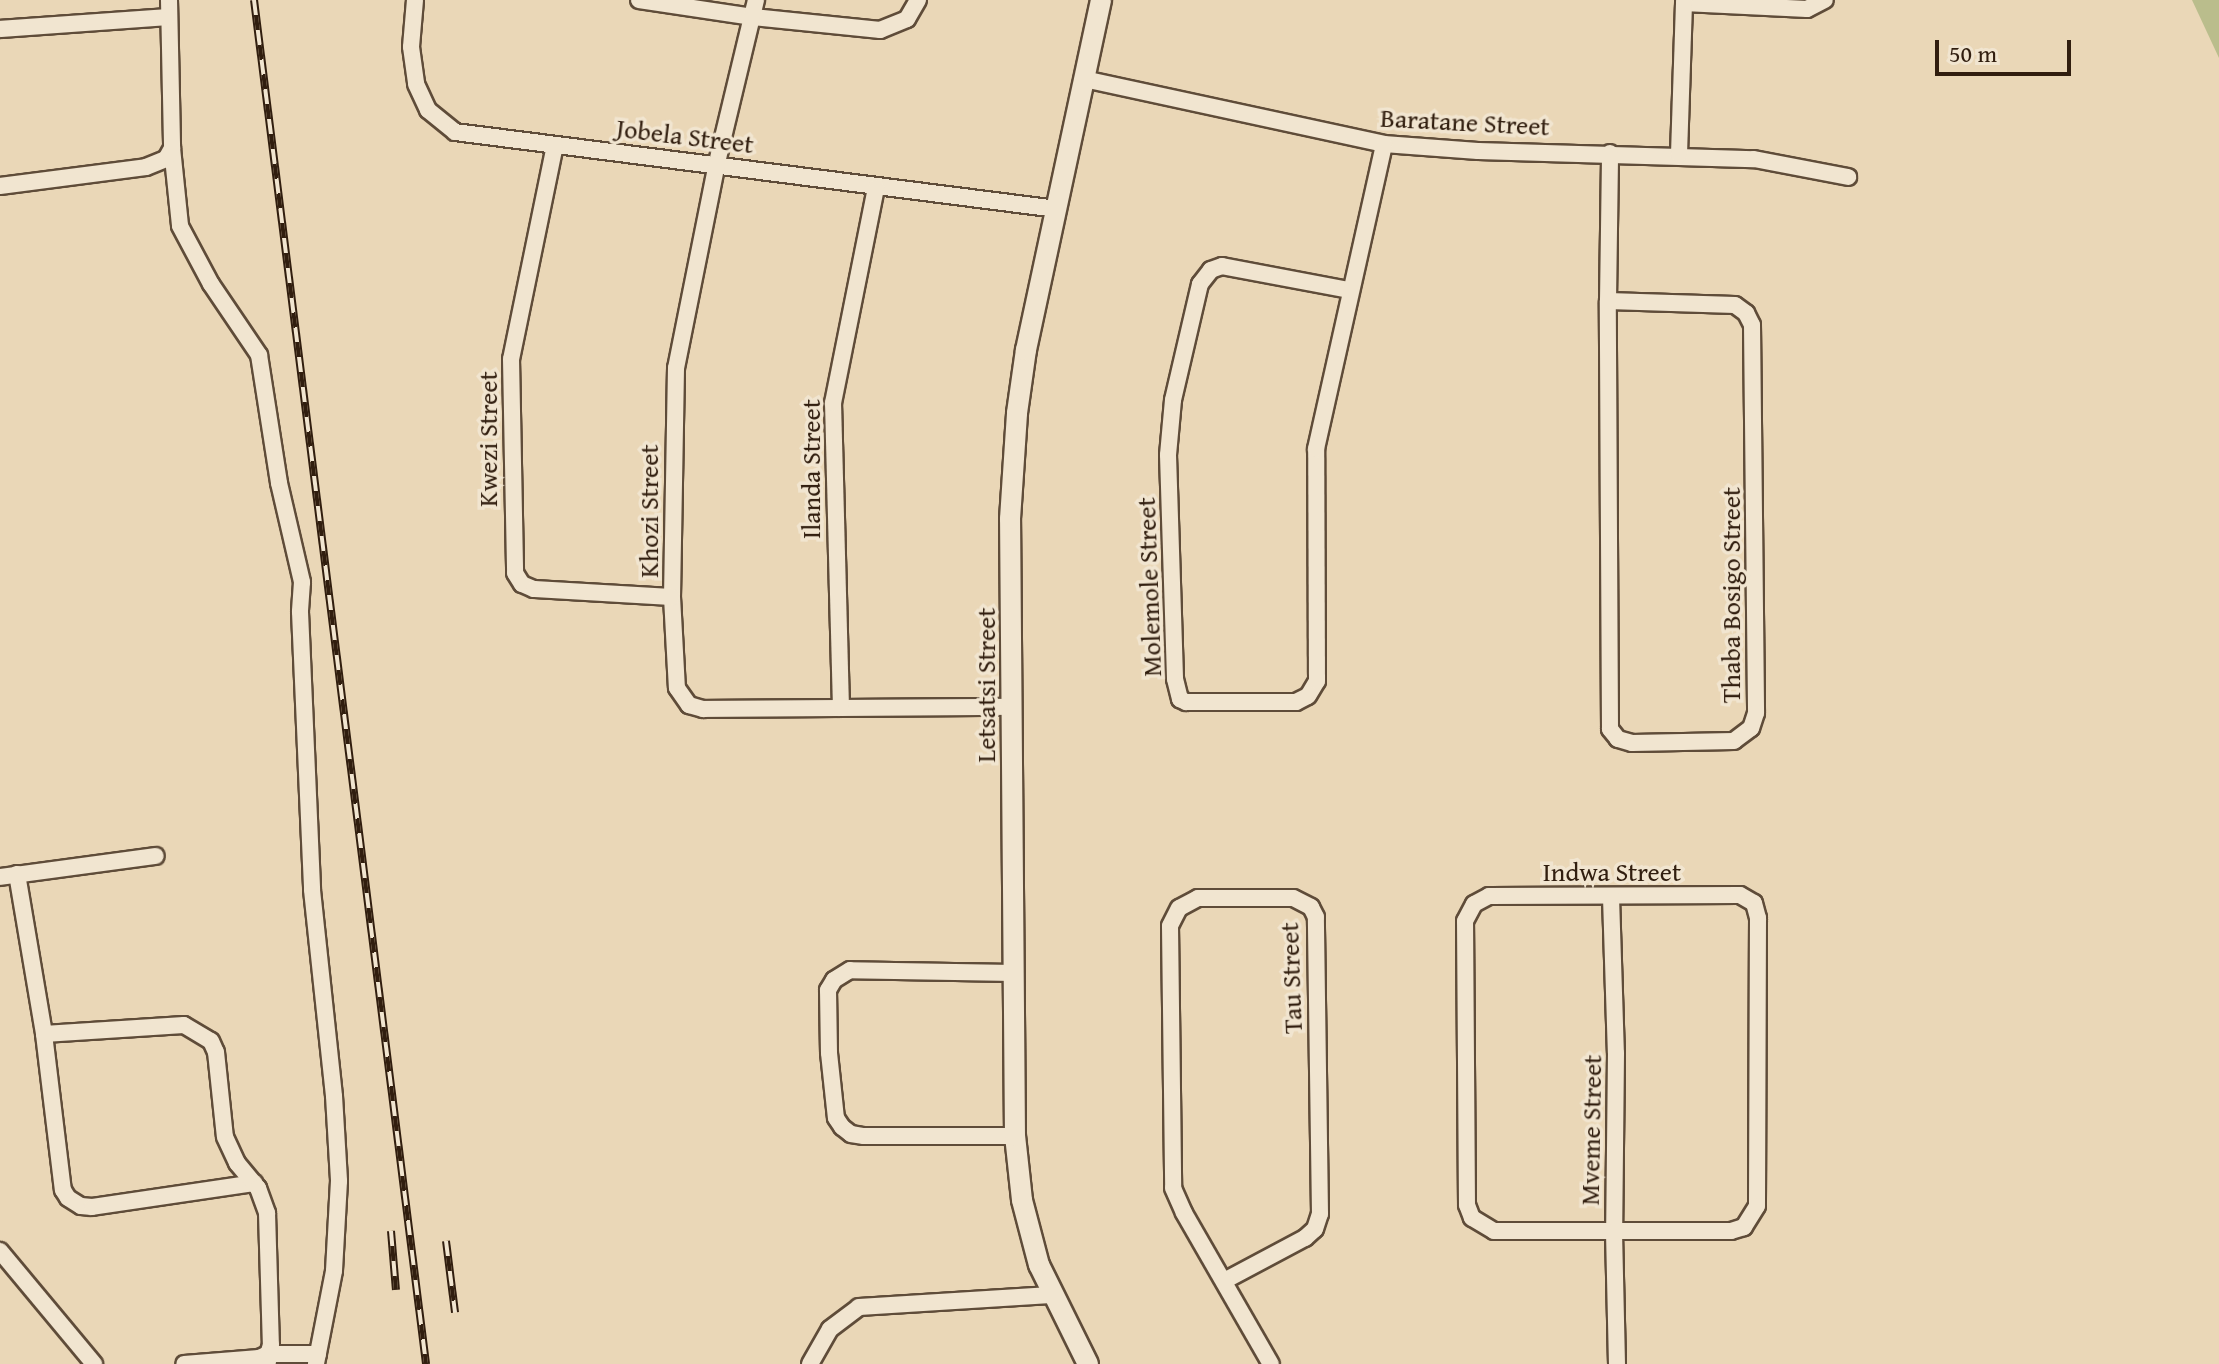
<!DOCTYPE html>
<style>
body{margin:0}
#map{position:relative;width:2219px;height:1364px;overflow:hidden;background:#ead7b7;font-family:"Gentium Book Plus",serif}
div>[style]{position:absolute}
.green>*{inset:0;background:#babd8c}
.roads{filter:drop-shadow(2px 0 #5f4c39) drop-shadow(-2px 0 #5f4c39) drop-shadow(0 2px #5f4c39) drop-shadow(0 -2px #5f4c39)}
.minor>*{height:16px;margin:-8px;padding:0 8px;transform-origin:8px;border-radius:8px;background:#f1e5d0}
.tertiary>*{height:20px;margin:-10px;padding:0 10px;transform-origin:10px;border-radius:10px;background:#f1e5d0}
.rail>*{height:8px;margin-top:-4px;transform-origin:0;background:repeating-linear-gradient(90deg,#f1e5d0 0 15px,#311e0f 0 30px);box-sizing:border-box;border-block:2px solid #311e0f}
span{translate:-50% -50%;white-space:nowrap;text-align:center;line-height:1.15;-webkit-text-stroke:7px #f1e5d0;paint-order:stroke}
.street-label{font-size:26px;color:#311e0f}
.scale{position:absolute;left:1935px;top:40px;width:136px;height:36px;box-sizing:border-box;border:4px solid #311e0f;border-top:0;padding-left:10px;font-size:24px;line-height:28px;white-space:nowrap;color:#311e0f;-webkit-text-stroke:6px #f1e5d0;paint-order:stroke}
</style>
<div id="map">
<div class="green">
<i style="clip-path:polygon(2192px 0,2219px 0,2219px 58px)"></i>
</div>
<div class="roads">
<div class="minor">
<i style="left:169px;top:0;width:148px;rotate:88.8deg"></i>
<i style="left:172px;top:148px;width:78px;rotate:84.1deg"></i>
<i style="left:180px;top:226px;width:66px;rotate:61.9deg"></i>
<i style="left:211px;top:284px;width:86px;rotate:55.9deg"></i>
<i style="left:259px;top:355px;width:130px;rotate:81.1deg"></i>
<i style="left:279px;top:483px;width:102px;rotate:76.9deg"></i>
<i style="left:302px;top:582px;width:30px;rotate:94deg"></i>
<i style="left:300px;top:612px;width:278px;rotate:87.5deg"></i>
<i style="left:312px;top:890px;width:207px;rotate:83.9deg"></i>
<i style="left:334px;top:1096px;width:85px;rotate:86.6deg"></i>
<i style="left:339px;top:1181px;width:90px;rotate:93.2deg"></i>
<i style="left:334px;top:1271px;width:95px;rotate:101deg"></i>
<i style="left:415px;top:0;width:47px;rotate:94.9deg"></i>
<i style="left:411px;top:47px;width:37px;rotate:82deg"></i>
<i style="left:416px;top:84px;width:29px;rotate:65deg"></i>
<i style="left:428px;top:110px;width:35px;rotate:39deg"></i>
<i style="left:455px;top:132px;width:607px;rotate:7.29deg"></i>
<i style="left:639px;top:0;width:115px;rotate:8.5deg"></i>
<i style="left:753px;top:17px;width:128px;rotate:5.8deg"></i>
<i style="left:880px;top:30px;width:29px;rotate:-22deg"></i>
<i style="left:907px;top:19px;width:22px;rotate:-60deg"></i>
<i style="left:756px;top:0;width:168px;rotate:103.5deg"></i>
<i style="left:717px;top:163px;width:209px;rotate:101.3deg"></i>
<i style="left:676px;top:368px;width:229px;rotate:91deg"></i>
<i style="left:672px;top:597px;width:91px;rotate:86.9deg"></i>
<i style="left:677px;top:688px;width:21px;rotate:55deg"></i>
<i style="left:689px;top:705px;width:15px;rotate:16deg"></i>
<i style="left:703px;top:709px;width:308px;rotate:-0.4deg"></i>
<i style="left:1684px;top:3px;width:123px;rotate:2.8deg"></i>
<i style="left:1807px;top:9px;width:20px;rotate:-27deg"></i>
<i style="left:0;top:29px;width:168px;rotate:-4.1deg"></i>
<i style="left:1084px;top:79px;width:307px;rotate:12.2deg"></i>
<i style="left:1384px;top:144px;width:94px;rotate:4.3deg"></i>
<i style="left:1478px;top:151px;width:276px;rotate:1.7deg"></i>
<i style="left:1754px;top:159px;width:96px;rotate:10.8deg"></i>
<i style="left:555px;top:145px;width:218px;rotate:101.6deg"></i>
<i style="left:511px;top:359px;width:214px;rotate:88.9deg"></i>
<i style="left:515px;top:573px;width:13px;rotate:58deg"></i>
<i style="left:522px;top:584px;width:13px;rotate:23deg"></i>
<i style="left:534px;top:589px;width:138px;rotate:3.3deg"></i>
<i style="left:1679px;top:154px;width:154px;rotate:-88.1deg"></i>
<i style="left:0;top:186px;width:147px;rotate:-7.4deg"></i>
<i style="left:146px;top:167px;width:22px;rotate:-22deg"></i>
<i style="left:166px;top:159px;width:13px;rotate:-61deg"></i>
<i style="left:1349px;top:290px;width:129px;rotate:-169.3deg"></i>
<i style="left:1222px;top:266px;width:12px;rotate:160deg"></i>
<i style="left:1211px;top:270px;width:18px;rotate:128deg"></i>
<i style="left:1200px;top:284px;width:119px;rotate:103.1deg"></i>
<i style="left:1173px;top:400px;width:55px;rotate:95.2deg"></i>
<i style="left:1168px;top:455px;width:224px;rotate:88.2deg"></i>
<i style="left:1175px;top:679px;width:21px;rotate:76deg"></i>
<i style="left:1180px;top:699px;width:7px;rotate:27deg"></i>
<i style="left:1186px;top:702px;width:110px"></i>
<i style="left:1296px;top:702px;width:13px;rotate:-27deg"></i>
<i style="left:1308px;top:696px;width:17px;rotate:-59deg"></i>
<i style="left:1317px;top:681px;width:232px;rotate:-90.2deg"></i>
<i style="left:1316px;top:449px;width:312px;rotate:-77.4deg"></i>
<i style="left:1608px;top:301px;width:127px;rotate:1.8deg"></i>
<i style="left:1735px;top:305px;width:14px;rotate:36deg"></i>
<i style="left:1746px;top:313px;width:13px;rotate:63deg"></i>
<i style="left:1752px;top:325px;width:388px;rotate:89.4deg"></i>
<i style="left:1756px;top:713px;width:16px;rotate:108deg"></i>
<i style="left:1751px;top:728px;width:21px;rotate:143deg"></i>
<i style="left:1734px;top:741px;width:102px;rotate:178.9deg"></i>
<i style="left:1632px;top:743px;width:15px;rotate:-164deg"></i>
<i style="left:1618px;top:739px;width:13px;rotate:-129deg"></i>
<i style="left:1610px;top:729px;width:428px;rotate:-90.3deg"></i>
<i style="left:1608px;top:301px;width:148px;rotate:-89.2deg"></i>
<i style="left:841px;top:708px;width:305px;rotate:-91.5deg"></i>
<i style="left:833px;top:403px;width:220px;rotate:-78.7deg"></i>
<i style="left:17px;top:874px;width:162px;rotate:80.4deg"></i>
<i style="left:44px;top:1034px;width:157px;rotate:83.1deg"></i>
<i style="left:63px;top:1190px;width:9px;rotate:58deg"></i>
<i style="left:68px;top:1198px;width:15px;rotate:32deg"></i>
<i style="left:81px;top:1206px;width:11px;rotate:5deg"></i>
<i style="left:92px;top:1207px;width:164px;rotate:-8.4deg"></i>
<i style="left:0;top:877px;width:157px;rotate:-7.7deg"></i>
<i style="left:1489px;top:896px;width:251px;rotate:-0.2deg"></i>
<i style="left:1740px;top:895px;width:16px;rotate:30deg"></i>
<i style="left:1754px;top:903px;width:16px;rotate:75deg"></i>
<i style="left:1758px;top:918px;width:288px;rotate:90.2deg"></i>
<i style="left:1757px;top:1206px;width:25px;rotate:122deg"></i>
<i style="left:1744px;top:1227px;width:14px;rotate:163deg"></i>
<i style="left:1731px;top:1231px;width:237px;rotate:180deg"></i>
<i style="left:1494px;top:1231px;width:26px;rotate:-149deg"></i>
<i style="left:1472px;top:1218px;width:14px;rotate:-111deg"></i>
<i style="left:1467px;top:1205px;width:284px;rotate:-90.4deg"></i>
<i style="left:1465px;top:921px;width:19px;rotate:-62deg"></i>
<i style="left:1474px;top:904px;width:17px;rotate:-28deg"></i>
<i style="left:1611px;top:897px;width:156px;rotate:88.2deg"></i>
<i style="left:1616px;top:1053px;width:179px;rotate:90.6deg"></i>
<i style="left:1614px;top:1232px;width:132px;rotate:88.7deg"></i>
<i style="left:1014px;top:973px;width:164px;rotate:-179deg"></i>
<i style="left:850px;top:970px;width:19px;rotate:148deg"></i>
<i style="left:834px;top:980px;width:12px;rotate:121deg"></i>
<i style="left:828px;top:990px;width:63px;rotate:89.1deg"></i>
<i style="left:829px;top:1053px;width:65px;rotate:83.9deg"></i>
<i style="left:836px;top:1118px;width:11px;rotate:56deg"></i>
<i style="left:842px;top:1127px;width:11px;rotate:38deg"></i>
<i style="left:851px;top:1134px;width:13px;rotate:9deg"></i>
<i style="left:864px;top:1136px;width:151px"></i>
<i style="left:44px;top:1034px;width:140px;rotate:-3.7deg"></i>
<i style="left:184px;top:1025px;width:31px;rotate:31deg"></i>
<i style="left:211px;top:1041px;width:12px;rotate:66deg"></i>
<i style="left:216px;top:1052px;width:85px;rotate:84deg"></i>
<i style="left:225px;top:1137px;width:29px;rotate:65deg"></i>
<i style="left:237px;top:1163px;width:33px;rotate:50deg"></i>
<i style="left:258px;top:1188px;width:27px;rotate:70deg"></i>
<i style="left:267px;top:1213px;width:132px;rotate:88.3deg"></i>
<i style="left:271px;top:1345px;width:9px;rotate:108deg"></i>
<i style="left:268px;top:1354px;width:10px;rotate:156deg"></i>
<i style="left:259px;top:1358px;width:75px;rotate:175.4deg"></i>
<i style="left:0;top:1251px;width:147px;rotate:50.2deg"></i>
<i style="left:1224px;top:1281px;width:92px;rotate:-28deg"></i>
<i style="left:1305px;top:1238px;width:13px;rotate:-42deg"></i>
<i style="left:1315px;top:1229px;width:16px;rotate:-72deg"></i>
<i style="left:1320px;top:1214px;width:297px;rotate:-90.8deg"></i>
<i style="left:1316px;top:917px;width:11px;rotate:-117deg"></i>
<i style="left:1311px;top:907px;width:20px;rotate:-153deg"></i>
<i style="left:1293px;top:898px;width:95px;rotate:180deg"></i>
<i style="left:1198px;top:898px;width:21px;rotate:152deg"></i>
<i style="left:1179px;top:908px;width:20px;rotate:117deg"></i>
<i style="left:1170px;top:926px;width:262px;rotate:89.3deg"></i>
<i style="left:1173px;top:1188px;width:27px;rotate:66deg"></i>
<i style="left:1184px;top:1213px;width:174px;rotate:60.1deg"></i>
<i style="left:268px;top:1362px;width:8px;rotate:-90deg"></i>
<i style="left:268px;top:1354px;width:50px"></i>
<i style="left:810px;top:1364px;width:40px;rotate:-60.3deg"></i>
<i style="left:830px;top:1329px;width:36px;rotate:-37deg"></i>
<i style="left:859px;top:1307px;width:192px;rotate:-3.6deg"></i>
</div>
<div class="tertiary">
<i style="left:1088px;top:1364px;width:110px;rotate:-116.3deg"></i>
<i style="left:1039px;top:1265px;width:67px;rotate:-104.7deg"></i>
<i style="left:1022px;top:1200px;width:64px;rotate:-96.2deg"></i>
<i style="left:1015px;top:1136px;width:617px;rotate:-90.46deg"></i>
<i style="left:1010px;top:519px;width:106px;rotate:-86.2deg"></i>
<i style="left:1017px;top:413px;width:64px;rotate:-81.9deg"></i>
<i style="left:1026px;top:350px;width:358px;rotate:-77.9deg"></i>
</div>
</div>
<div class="rail">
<i style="left:254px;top:0;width:1375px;rotate:82.81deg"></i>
<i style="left:391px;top:1231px;width:59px;rotate:85.2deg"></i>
<i style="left:446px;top:1241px;width:72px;rotate:82.8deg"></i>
</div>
<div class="street-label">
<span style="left:1465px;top:122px;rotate:3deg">Baratane Street</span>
<span style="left:685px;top:136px;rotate:7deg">Jobela Street</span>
<span style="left:488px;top:439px;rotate:-90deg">Kwezi Street</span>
<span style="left:811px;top:469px;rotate:-90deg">Ilanda Street</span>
<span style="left:649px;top:511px;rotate:-90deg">Khozi Street</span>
<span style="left:1149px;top:587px;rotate:-92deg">Molemole Street</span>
<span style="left:1731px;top:595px;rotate:-90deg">Thaba Bosigo Street</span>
<span style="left:986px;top:685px;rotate:-90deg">Letsatsi Street</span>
<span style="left:1612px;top:872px">Indwa Street</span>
<span style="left:1291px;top:978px;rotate:-92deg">Tau Street</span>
<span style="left:1591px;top:1130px;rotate:-89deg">Mveme Street</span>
</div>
<div class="scale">50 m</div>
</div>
